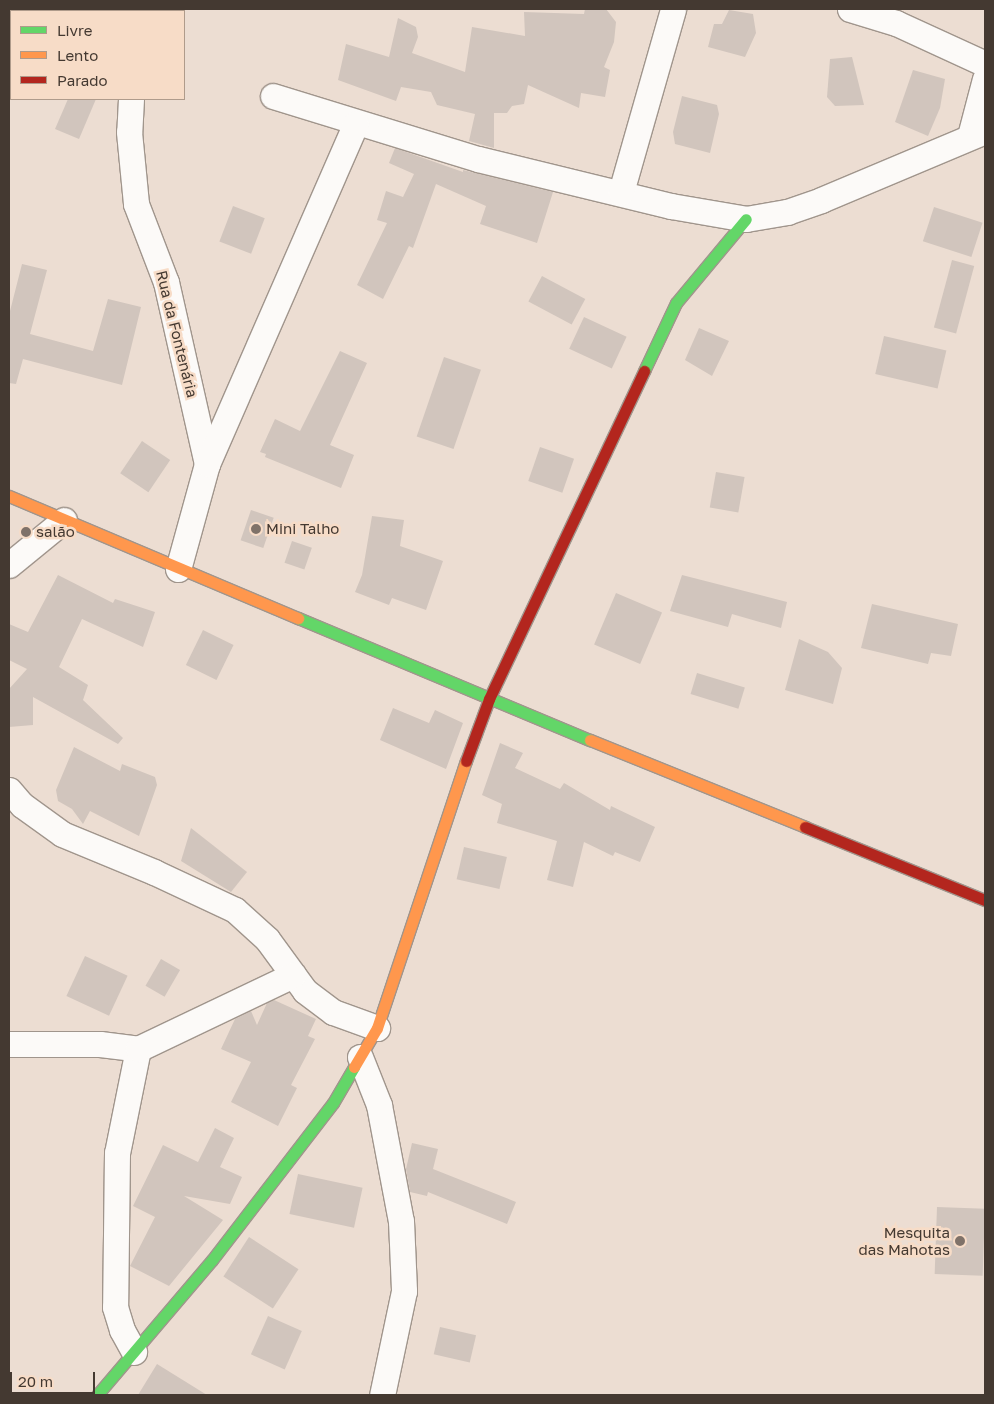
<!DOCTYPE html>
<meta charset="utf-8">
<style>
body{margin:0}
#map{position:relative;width:994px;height:1404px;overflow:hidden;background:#ecddd2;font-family:"Golos Text",sans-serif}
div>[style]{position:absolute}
.building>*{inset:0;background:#d1c5bd;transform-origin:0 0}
.roads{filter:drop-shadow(1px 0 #a0958c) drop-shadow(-1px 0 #a0958c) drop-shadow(0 1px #a0958c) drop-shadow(0 -1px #a0958c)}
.street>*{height:25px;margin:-12.5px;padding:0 12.5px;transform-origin:12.5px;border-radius:12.5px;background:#fcfaf8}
.fast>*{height:11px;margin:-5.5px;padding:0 5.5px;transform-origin:5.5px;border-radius:5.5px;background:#63d668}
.slow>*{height:11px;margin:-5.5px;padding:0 5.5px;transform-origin:5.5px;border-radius:5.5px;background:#ff974d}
.jam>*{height:11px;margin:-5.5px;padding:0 5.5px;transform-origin:5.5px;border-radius:5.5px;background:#b3261e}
.dots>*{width:14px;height:14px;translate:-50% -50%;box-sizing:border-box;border:2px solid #f7dcc7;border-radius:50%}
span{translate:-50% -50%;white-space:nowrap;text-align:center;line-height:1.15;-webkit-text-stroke:5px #f7dcc7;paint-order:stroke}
.street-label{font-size:15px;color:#443931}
.poi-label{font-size:15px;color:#443931}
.left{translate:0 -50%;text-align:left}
.right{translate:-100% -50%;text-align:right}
.frame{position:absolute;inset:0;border:10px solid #443931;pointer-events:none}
.legend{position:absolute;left:10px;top:10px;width:175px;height:90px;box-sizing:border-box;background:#f7dcc7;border:1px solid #af9b8b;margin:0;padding:6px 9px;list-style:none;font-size:15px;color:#443931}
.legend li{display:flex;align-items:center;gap:10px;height:25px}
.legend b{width:25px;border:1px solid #af9b8b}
.scale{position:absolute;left:10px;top:1372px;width:85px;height:22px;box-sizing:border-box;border:2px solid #443931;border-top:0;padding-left:6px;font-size:15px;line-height:18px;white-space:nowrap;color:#443931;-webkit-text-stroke:4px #f7dcc7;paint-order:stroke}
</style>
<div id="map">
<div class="building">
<i style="clip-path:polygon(585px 9px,606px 9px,616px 22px,614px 42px,604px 67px,610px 70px,605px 97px,581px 93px,579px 108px,528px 85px,524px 104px,512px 106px,507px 113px,494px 113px,494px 148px,469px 141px,475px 114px,437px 105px,431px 92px,401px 87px,396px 101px,338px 80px,346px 44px,389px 57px,398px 18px,416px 27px,418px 37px,412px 53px,465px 72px,472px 27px,525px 36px,524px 12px,584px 14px)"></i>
<i style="clip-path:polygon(729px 10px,753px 14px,756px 33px,745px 57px,708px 47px,714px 24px,722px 24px)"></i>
<i style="clip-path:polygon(852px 57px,864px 105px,835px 106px,827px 97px,830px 59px)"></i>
<i style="clip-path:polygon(913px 70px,945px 79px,940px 108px,928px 136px,895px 122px)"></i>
<i style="clip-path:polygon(682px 96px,717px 105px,719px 114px,710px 153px,675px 144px,673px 132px)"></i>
<i style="clip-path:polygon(68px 99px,96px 99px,79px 139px,55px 129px)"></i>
<i style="clip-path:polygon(395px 148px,463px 172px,463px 170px,553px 192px,537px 243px,480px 224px,486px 206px,436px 184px,413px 248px,409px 246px,383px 299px,357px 285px,387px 223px,377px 220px,386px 191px,403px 197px,414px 174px,389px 163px)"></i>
<i style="left:233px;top:206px;width:34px;height:38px;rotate:21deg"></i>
<i style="left:934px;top:207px;width:51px;height:36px;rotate:18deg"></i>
<i style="left:952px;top:260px;width:23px;height:70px;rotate:15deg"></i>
<i style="clip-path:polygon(22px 264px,47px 270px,30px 334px,93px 351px,108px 299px,141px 307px,122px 385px,23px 359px,16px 384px,9px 383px,9px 315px)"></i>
<i style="left:542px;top:276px;width:49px;height:29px;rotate:28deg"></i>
<i style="left:584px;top:317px;width:47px;height:35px;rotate:25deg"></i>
<i style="clip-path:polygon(699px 328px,729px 341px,712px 376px,685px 360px)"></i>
<i style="left:884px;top:336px;width:64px;height:39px;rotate:13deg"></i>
<i style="clip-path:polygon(340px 351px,367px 363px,330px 445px,354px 455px,341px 488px,265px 457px,266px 454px,260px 452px,275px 419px,300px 431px)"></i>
<i style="left:444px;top:357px;width:39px;height:84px;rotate:19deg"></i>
<i style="left:142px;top:441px;width:34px;height:39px;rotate:34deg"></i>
<i style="left:540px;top:447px;width:36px;height:36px;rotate:19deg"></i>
<i style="left:716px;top:472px;width:29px;height:36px;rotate:10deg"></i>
<i style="left:251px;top:510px;width:24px;height:32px;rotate:19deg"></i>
<i style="clip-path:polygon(372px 516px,404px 520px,400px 546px,443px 561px,426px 610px,392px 598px,389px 605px,355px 592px,362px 575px)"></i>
<i style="left:292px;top:541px;width:21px;height:23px;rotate:19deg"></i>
<i style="clip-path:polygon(58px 575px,113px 603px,115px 599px,155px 612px,143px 647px,82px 619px,59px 667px,88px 685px,83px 700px,123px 738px,118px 744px,33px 697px,33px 725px,9px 727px,9px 689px,27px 669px,9px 660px,9px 624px,28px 632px)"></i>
<i style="clip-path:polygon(682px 575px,787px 602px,781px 628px,732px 614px,728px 627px,670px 611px)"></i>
<i style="left:616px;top:593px;width:50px;height:56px;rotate:23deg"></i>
<i style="clip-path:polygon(872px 604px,958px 624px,951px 656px,931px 653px,928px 664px,861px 648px)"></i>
<i style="left:203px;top:630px;width:34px;height:39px;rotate:26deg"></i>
<i style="clip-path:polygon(799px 639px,828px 652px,842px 668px,833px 704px,785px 690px)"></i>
<i style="left:697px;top:673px;width:50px;height:22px;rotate:17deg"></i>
<i style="clip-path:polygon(393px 708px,429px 723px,435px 710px,463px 723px,446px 769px,380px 740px)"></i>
<i style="clip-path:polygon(500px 743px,523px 753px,515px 768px,560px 789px,564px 783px,610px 810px,611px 806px,655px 827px,640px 862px,615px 852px,613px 856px,584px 842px,573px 887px,547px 880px,557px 841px,497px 823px,502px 804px,482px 795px)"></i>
<i style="clip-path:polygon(74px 747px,120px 771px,122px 764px,155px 777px,157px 785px,139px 836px,90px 811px,83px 824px,72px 809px,58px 801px,56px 790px)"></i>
<i style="clip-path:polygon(191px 828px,247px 872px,231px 892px,181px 861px)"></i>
<i style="left:464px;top:847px;width:44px;height:33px;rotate:13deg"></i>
<i style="left:85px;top:956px;width:47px;height:44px;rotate:25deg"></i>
<i style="left:161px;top:959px;width:22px;height:31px;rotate:30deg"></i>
<i style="clip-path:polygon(274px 1000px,316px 1019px,308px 1036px,315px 1039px,291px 1085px,297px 1088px,278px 1126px,231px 1102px,251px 1062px,221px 1049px,235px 1019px,251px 1011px,257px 1025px,267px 1003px)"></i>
<i style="clip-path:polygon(215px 1128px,234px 1138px,220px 1167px,242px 1177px,230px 1204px,184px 1196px,223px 1220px,169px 1286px,130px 1266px,155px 1217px,133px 1206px,163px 1145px,198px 1162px)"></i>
<i style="clip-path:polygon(412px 1143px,438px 1149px,433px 1169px,516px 1202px,507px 1224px,428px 1192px,427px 1196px,410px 1192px,406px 1169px)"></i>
<i style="left:298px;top:1174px;width:66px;height:41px;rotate:12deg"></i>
<i style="left:937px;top:1207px;width:48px;height:67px;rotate:2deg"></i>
<i style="left:249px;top:1237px;width:59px;height:47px;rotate:33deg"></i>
<i style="left:268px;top:1316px;width:37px;height:42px;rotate:24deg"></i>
<i style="left:440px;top:1327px;width:37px;height:28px;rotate:13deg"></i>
<i style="clip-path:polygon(157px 1364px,207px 1395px,138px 1395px)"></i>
</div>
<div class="roads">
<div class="street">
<i style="left:850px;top:9px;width:48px;rotate:16.9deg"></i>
<i style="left:896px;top:23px;width:98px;rotate:24.7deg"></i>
<i style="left:137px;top:11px;width:2px;rotate:-90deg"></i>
<i style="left:9px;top:50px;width:2px;rotate:27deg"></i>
<i style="left:273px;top:96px;width:214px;rotate:17.1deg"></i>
<i style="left:478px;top:159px;width:199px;rotate:13.7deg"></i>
<i style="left:671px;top:206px;width:76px;rotate:9.8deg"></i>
<i style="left:746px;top:219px;width:42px;rotate:-9.7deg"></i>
<i style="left:787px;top:212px;width:36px;rotate:-19deg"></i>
<i style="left:821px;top:200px;width:178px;rotate:-22.8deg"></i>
<i style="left:131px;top:99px;width:33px;rotate:93deg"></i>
<i style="left:129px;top:132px;width:72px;rotate:84.4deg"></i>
<i style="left:136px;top:204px;width:84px;rotate:69deg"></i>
<i style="left:166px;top:282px;width:187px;rotate:77.3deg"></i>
<i style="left:207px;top:464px;width:109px;rotate:105.4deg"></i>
<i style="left:970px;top:136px;width:59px;rotate:-75.3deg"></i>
<i style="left:621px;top:192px;width:190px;rotate:-74.1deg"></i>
<i style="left:207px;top:464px;width:372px;rotate:-66.4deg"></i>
<i style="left:9px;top:565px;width:71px;rotate:-39.3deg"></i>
<i style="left:9px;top:790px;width:20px;rotate:49deg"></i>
<i style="left:22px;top:805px;width:49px;rotate:35.9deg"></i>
<i style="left:62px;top:834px;width:100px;rotate:22.4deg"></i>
<i style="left:154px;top:872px;width:89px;rotate:25.1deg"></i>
<i style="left:235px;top:910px;width:43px;rotate:42.2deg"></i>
<i style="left:267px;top:939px;width:64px;rotate:53.8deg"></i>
<i style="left:305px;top:991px;width:35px;rotate:37deg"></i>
<i style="left:333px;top:1012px;width:47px;rotate:20deg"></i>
<i style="left:9px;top:1044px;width:91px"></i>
<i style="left:100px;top:1044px;width:38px;rotate:7deg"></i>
<i style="left:138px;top:1049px;width:106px;rotate:101.4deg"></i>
<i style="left:117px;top:1153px;width:154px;rotate:90.7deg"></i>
<i style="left:115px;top:1307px;width:24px;rotate:73deg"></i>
<i style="left:122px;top:1330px;width:25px;rotate:61deg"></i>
<i style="left:138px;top:1049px;width:172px;rotate:-25.5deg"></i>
<i style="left:360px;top:1057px;width:52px;rotate:68.4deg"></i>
<i style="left:379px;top:1105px;width:118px;rotate:79.3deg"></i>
<i style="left:401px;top:1221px;width:70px;rotate:87.5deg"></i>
<i style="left:404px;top:1291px;width:106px;rotate:101.9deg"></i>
</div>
<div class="fast">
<i style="left:644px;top:371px;width:75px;rotate:-64.8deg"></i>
<i style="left:676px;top:303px;width:109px;rotate:-50.2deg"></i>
<i style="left:298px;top:618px;width:316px;rotate:22.7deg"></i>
<i style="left:97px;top:1395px;width:177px;rotate:-49.6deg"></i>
<i style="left:212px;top:1260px;width:198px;rotate:-52.4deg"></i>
<i style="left:333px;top:1103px;width:42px;rotate:-59.7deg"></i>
</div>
<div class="slow">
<i style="left:9px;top:496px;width:314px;rotate:22.9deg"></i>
<i style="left:590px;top:740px;width:232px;rotate:22deg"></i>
<i style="left:354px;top:1067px;width:45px;rotate:-59.5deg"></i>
<i style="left:377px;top:1028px;width:281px;rotate:-71.6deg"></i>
</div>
<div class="jam">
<i style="left:466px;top:761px;width:66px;rotate:-69.6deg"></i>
<i style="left:489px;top:699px;width:363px;rotate:-64.7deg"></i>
<i style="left:805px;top:827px;width:194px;rotate:22.1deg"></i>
</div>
</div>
<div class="dots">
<i style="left:256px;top:529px;background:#7f7269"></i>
<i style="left:26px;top:532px;background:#7f7269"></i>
<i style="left:960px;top:1241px;background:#7f7269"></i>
</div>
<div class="street-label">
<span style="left:177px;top:334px;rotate:76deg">Rua da Fontenária</span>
</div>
<div class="poi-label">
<span class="left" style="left:266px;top:529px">Mini Talho</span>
<span class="left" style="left:36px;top:532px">salão</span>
<span class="right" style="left:950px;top:1241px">Mesquita<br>das Mahotas</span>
</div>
<div class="frame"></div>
<ul class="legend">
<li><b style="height:6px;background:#63d668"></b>Livre</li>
<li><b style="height:6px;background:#ff974d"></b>Lento</li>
<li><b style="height:6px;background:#b3261e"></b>Parado</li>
</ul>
<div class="scale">20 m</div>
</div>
